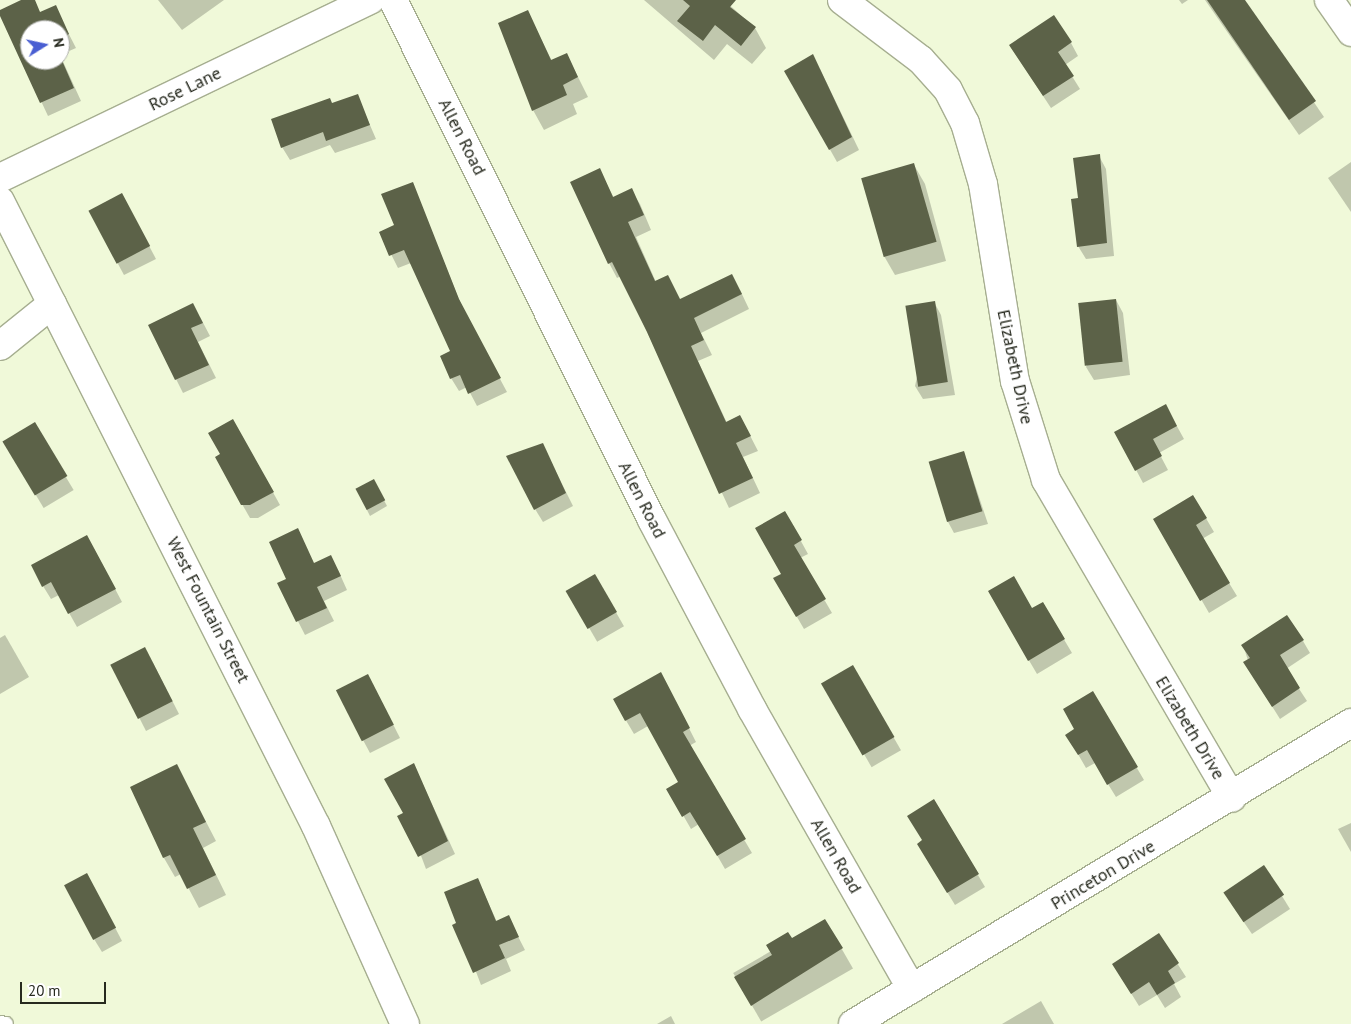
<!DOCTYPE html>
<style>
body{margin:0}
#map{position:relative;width:1351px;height:1024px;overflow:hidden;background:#f0f9d9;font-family:"PT Sans",sans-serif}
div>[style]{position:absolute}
.shadow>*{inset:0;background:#0003;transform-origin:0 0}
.building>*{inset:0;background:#5c6248;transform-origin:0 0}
.roads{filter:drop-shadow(1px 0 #a6ae90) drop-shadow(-1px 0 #a6ae90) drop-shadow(0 1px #a6ae90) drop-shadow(0 -1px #a6ae90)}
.lane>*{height:14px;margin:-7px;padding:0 7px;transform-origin:7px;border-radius:7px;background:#fff}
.street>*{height:28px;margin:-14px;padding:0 14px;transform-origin:14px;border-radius:14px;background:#fff}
.secondary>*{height:28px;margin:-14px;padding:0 14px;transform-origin:14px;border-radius:14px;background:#fff}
span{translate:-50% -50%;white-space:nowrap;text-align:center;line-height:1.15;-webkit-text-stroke:5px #fff;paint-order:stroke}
.street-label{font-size:18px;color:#272a1f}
.north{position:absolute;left:20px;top:20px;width:50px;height:50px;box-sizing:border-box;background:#fff;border:1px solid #a9aaa5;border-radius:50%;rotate:80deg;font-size:14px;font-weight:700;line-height:20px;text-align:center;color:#272a1f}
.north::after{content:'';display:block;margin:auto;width:18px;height:22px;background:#495ed2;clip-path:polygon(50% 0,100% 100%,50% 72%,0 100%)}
.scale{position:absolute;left:20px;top:982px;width:86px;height:22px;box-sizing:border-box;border:2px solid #272a1f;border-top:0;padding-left:6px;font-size:15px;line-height:18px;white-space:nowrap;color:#272a1f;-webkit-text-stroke:4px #fff;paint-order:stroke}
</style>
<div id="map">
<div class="shadow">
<i style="clip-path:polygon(24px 0,33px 0,40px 13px,55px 7px,76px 48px,60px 55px,60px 30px,30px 30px,30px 60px,60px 60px,60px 55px,81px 101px,48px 116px,0 13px)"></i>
<i style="clip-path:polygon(158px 0,224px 0,182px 30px)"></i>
<i style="clip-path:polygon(644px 0,724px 0,755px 28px,766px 48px,752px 64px,727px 44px,714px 60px)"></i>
<i style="clip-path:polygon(1179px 0,1188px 0,1182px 4px)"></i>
<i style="clip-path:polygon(1205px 0,1244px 0,1324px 117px,1299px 135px)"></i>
<i style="clip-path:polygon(527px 11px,552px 61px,567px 55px,588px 97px,573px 104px,577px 114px,544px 130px,533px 110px)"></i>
<i style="clip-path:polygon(1071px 43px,1078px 56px,1065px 65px,1080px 89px,1051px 108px,1010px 46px)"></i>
<i style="clip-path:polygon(820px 69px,859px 150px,837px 162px,786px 71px)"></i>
<i style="clip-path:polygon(357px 95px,376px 139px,335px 153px,330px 145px,290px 160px,282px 147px,332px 104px)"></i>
<i style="clip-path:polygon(1099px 156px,1106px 169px,1114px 256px,1086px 259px,1078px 246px,1079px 200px)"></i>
<i style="clip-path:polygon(1351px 162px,1351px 212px,1328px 178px)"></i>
<i style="clip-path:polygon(914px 165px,925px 184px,946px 261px,895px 275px,884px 256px)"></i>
<i style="clip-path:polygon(599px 169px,614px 198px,631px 190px,640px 204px,651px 230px,636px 237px,656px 282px,680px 300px,740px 290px,749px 309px,701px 333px,712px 355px,698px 361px,727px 423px,740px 416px,758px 451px,743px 457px,760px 493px,729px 508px,621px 276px,617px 278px,609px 263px)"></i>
<i style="clip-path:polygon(412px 183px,465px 314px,507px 392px,477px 406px,467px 387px,459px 391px,451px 378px,452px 352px,411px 263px,398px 268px,380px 232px,396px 226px)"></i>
<i style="clip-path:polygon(129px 208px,156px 259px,124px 275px,90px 212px)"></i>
<i style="clip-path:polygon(1116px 300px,1123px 313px,1130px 375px,1094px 380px,1086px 367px)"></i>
<i style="clip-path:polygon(934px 302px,941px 315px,955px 395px,923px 399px,915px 386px)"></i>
<i style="clip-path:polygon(200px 317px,210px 336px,198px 342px,216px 378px,183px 393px,149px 325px)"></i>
<i style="clip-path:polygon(1173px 419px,1184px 439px,1159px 453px,1168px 470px,1143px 483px,1116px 432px)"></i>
<i style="clip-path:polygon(233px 420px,280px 505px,258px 518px,250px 518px,242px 504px,222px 455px)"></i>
<i style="left:34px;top:424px;width:77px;height:35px;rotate:59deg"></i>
<i style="clip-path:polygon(542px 444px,573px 506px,543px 522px,535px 509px)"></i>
<i style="clip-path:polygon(964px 452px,988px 524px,954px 533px,947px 520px)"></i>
<i style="clip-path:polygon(377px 487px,387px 506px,370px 516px,357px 490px)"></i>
<i style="clip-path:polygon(1193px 496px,1214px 532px,1202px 539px,1237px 596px,1209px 613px,1155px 519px)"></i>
<i style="clip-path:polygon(785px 512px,808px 554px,800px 558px,832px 613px,804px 629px,775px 579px,783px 574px)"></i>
<i style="clip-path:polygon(94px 549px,122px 602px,77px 627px,59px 595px,51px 599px,43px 586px)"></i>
<i style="clip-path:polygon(314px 564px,338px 570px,347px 590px,324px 601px,334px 621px,305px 635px,279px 584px)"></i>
<i style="left:595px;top:576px;width:58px;height:31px;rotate:60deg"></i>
<i style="clip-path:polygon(989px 592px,1032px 610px,1043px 604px,1072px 653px,1037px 674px)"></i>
<i style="clip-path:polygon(5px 635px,29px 677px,0 694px,0 638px)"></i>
<i style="clip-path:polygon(1303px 641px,1310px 653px,1286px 669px,1307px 701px,1280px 719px,1253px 676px,1243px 645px)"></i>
<i style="clip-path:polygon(152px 661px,179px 714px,146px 731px,112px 664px)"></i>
<i style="left:853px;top:667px;width:96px;height:34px;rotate:60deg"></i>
<i style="clip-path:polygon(368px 675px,400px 738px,370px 753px,363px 740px)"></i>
<i style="clip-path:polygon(668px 687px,696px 742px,689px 746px,752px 853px,725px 869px,699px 824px,691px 829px,668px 789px,680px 782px,648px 726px,634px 734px,614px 700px)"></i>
<i style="clip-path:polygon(1092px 692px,1144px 780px,1116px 797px,1095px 763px,1086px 768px,1067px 735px,1076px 729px)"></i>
<i style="clip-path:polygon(414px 765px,455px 854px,426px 869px,405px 813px)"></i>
<i style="clip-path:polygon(177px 766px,216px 841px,203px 848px,226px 895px,199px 908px,181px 874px,175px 877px,164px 858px,131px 787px)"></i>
<i style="clip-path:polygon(934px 801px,985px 887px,955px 905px,926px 857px,923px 841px)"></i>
<i style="clip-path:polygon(1351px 823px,1351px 852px,1338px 829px)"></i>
<i style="clip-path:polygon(1264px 867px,1290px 909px,1252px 934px,1232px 905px)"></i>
<i style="clip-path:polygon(478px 880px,497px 922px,508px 917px,525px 950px,506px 959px,511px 971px,481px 985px,458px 924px)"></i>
<i style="clip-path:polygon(94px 887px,122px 941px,102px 952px,94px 939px)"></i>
<i style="left:825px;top:920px;width:56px;height:106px;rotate:60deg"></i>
<i style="clip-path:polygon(1159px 935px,1186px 977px,1174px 984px,1181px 997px,1165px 1008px,1157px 995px,1139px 1006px,1121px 977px)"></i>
<i style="clip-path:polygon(1041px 1001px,1054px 1024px,1002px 1024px)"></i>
<i style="clip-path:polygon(671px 1016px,675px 1024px,657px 1024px)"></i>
</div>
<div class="building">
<i style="clip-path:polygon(21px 0,35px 0,40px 12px,56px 5px,69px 34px,60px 39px,60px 30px,30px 30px,30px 60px,60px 60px,60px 56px,74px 88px,40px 103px,0 16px,0 10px)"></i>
<i style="clip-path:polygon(683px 0,736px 0,730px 7px,756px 27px,741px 46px,715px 25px,703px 41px,677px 21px,690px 6px)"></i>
<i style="clip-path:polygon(1207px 0,1245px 0,1316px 101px,1289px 120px)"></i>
<i style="clip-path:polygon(528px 10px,551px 60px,567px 53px,578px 77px,563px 85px,567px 95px,532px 111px,498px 23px)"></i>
<i style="clip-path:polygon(1054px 15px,1072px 42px,1058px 52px,1074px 76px,1043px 96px,1009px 45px)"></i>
<i style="clip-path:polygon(813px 54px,852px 137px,829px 150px,784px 71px)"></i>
<i style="clip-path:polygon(358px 94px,370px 125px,326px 141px,323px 132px,281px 148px,271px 119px,330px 98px,332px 103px)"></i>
<i style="clip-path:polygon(1100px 154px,1107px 243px,1077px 247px,1071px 199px,1078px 198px,1073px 158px)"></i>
<i style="left:914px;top:163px;width:82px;height:55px;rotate:74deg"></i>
<i style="clip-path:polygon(600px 168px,613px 197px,632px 188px,644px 215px,628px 222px,655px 281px,668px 275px,680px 299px,732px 274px,742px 294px,694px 318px,704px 340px,691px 346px,726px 422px,740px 415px,751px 436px,736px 443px,753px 478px,719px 494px,647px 332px,612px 262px,608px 264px,570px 182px)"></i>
<i style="clip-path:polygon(413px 182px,459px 299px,501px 378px,468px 394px,460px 375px,450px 379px,440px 356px,450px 351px,404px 250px,389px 256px,379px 232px,394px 225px,381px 194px)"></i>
<i style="left:122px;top:193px;width:60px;height:38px;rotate:62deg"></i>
<i style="left:1116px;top:299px;width:63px;height:38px;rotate:84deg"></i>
<i style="left:935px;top:301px;width:82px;height:30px;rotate:81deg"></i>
<i style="clip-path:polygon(193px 303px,203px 323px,191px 328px,209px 365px,175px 380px,148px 325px)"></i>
<i style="clip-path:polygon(1166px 404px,1177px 426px,1153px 439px,1162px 456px,1135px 471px,1114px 432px)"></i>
<i style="clip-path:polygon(233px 419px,274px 492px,250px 505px,241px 505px,215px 457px,220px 454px,208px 433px)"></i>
<i style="left:35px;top:422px;width:63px;height:38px;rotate:59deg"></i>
<i style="clip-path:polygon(543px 443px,566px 493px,534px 510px,506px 456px)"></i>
<i style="left:964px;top:451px;width:63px;height:37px;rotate:73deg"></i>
<i style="left:374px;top:479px;width:24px;height:21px;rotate:62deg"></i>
<i style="clip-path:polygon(1193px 495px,1207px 518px,1196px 525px,1230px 583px,1200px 601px,1153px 519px)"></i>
<i style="clip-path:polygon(785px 511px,802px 540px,794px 545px,826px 599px,796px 617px,773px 578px,781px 574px,755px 528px)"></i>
<i style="clip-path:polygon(298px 528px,314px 563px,331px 555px,341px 576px,317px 587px,327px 608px,296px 622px,277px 583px,286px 579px,269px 542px)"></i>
<i style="clip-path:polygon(87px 535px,116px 589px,68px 614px,51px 582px,42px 587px,31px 565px)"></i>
<i style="left:595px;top:574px;width:44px;height:34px;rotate:60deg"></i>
<i style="clip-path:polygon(1014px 576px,1032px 608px,1043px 602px,1065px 639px,1028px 661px,988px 591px)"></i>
<i style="clip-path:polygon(1287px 615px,1304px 640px,1280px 655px,1300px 688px,1272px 707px,1243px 662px,1250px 658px,1241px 645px)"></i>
<i style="left:145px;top:647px;width:61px;height:39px;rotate:63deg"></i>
<i style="left:853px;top:665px;width:83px;height:37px;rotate:60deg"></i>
<i style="clip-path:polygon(661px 672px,690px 728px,683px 732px,746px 839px,717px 856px,690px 812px,682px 817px,666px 789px,678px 782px,640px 713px,625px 721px,613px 699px)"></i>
<i style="left:368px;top:674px;width:57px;height:36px;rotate:63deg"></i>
<i style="clip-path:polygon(1093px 691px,1138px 767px,1107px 785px,1087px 750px,1078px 755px,1065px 735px,1074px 729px,1063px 709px)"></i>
<i style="clip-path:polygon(414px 763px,448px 841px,418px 857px,397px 816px,403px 813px,384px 779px)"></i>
<i style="clip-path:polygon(177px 764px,206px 822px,193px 828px,216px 875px,187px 889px,170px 855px,163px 858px,130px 787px)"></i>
<i style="clip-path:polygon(934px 799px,979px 874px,947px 893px,917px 844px,922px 840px,907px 816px)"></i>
<i style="left:1264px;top:865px;width:36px;height:49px;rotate:56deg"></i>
<i style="left:87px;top:873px;width:62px;height:26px;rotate:62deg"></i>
<i style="clip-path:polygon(478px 878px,496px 921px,509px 915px,519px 937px,499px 945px,505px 958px,473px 973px,452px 925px,456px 923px,444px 892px)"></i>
<i style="clip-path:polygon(825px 919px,843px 948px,751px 1006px,734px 977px,772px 955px,766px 945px,788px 932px,792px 938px)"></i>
<i style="clip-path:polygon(1159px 933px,1179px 963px,1168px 971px,1175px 983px,1157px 995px,1149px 982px,1131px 994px,1112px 964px)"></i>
</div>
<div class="roads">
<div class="lane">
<i style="left:0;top:1023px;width:6px;rotate:9deg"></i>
</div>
<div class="street">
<i style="left:393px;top:0;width:581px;rotate:63.52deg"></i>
<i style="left:652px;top:520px;width:214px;rotate:62.1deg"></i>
<i style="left:752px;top:709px;width:322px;rotate:60.3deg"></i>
<i style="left:842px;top:0;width:99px;rotate:37.2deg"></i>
<i style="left:921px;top:60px;width:40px;rotate:48deg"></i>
<i style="left:948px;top:90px;width:37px;rotate:63deg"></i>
<i style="left:965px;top:123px;width:64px;rotate:73.6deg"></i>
<i style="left:983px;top:184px;width:200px;rotate:80.8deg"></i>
<i style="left:1015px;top:381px;width:104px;rotate:72.6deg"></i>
<i style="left:1046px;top:480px;width:368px;rotate:59.7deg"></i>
<i style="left:1329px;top:0;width:39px;rotate:55deg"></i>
<i style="left:0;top:178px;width:411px;rotate:-25.7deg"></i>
<i style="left:0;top:346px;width:67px;rotate:-38.9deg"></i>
<i style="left:853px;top:1024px;width:582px;rotate:-31.15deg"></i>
</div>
<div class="secondary">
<i style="left:0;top:201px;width:700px;rotate:63.18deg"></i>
<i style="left:316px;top:826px;width:217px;rotate:65.8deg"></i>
</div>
</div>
<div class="street-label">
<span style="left:185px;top:89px;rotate:-26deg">Rose Lane</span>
<span style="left:462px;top:137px;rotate:63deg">Allen Road</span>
<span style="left:1015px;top:367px;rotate:78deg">Elizabeth Drive</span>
<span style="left:642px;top:500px;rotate:63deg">Allen Road</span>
<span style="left:208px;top:610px;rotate:63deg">West Fountain Street</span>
<span style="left:1190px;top:728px;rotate:59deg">Elizabeth Drive</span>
<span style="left:836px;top:856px;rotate:60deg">Allen Road</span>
<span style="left:1103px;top:875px;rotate:-31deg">Princeton Drive</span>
</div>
<div class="north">N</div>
<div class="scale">20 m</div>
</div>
